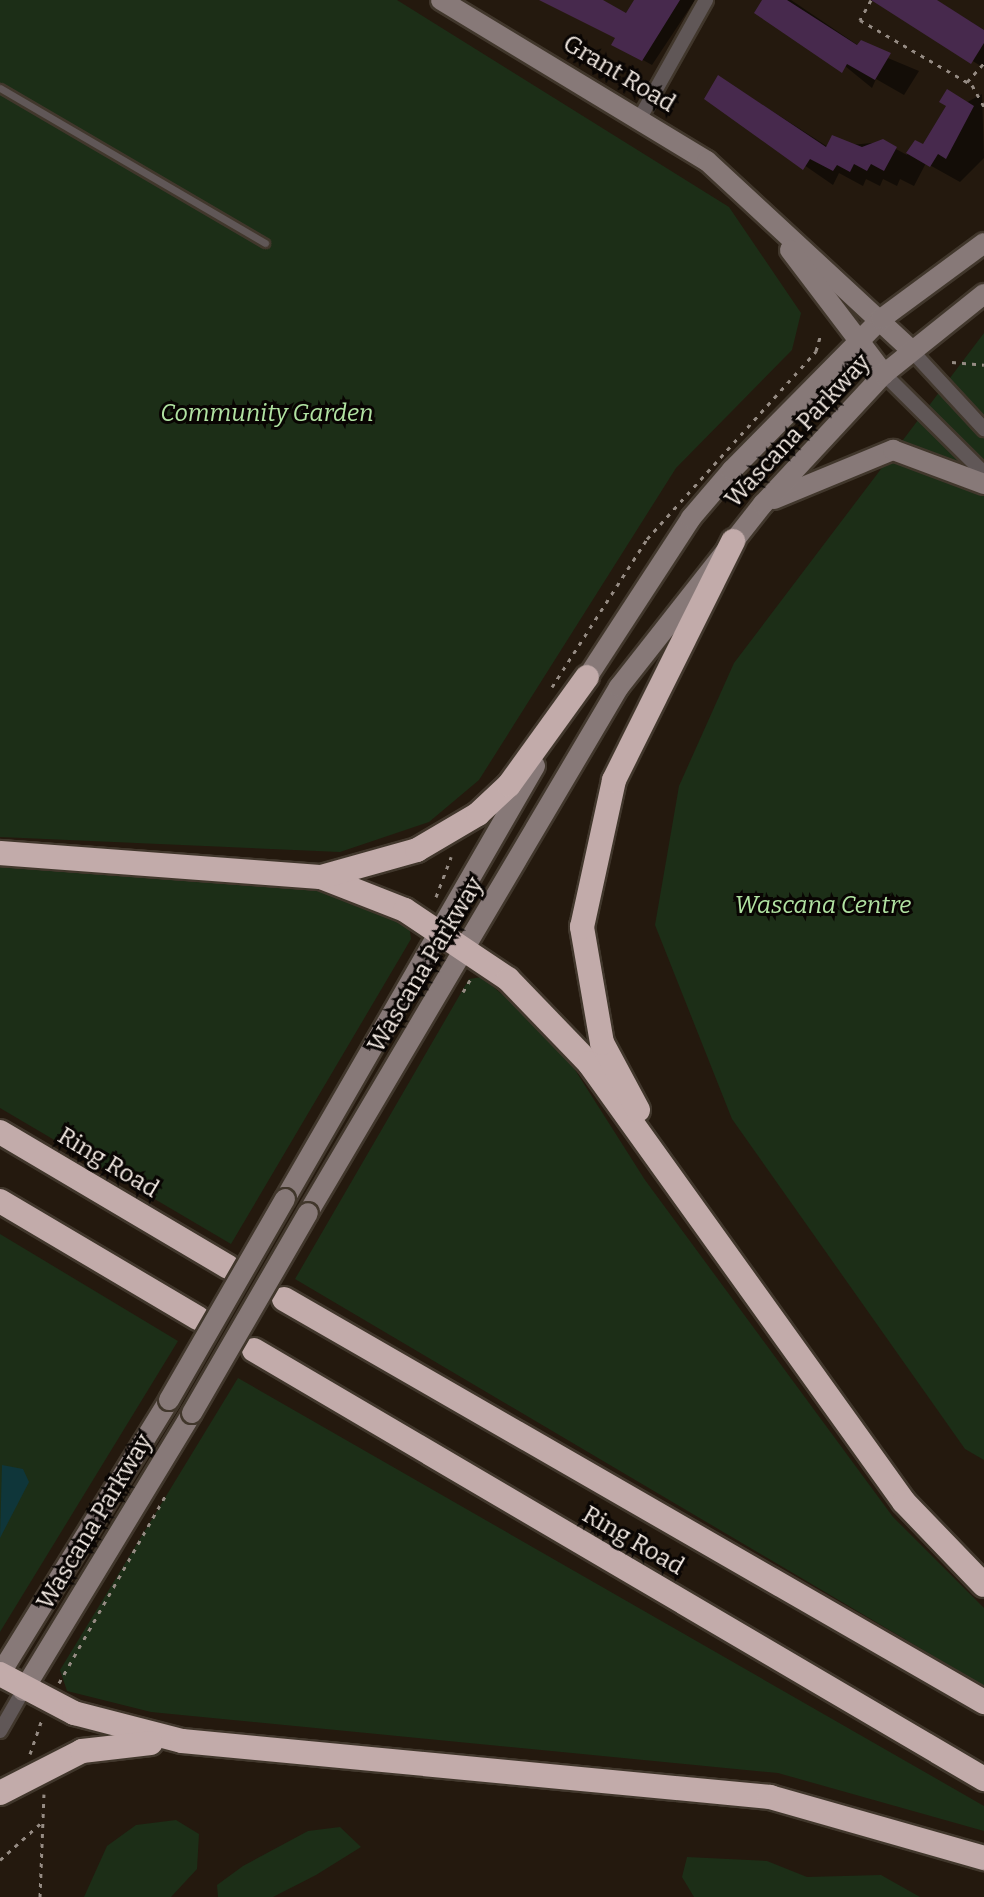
<!DOCTYPE html>
<style>
body{margin:0}
#map{position:relative;width:984px;height:1897px;overflow:hidden;background:#24190e;font-family:Bitter,serif}
div>[style]{position:absolute}
.green>*{inset:0;background:#1c2e17}
.water>*{inset:0;background:#0f363a}
.shadow>*{inset:0;background:#0007}
.building>*{inset:0;background:#47294d}
.path>*{height:3px;margin-top:-1.5px;transform-origin:0;background:repeating-linear-gradient(90deg,#958b83 0 4px,transparent 0 10px)}
.roads{filter:drop-shadow(2px 0 #41372c) drop-shadow(-2px 0 #41372c) drop-shadow(0 2px #41372c) drop-shadow(0 -2px #41372c)}
.lane>*{height:7px;margin:-3.5px;padding:0 3.5px;transform-origin:3.5px;border-radius:3.5px;background:#605757}
.street>*{height:14px;margin:-7px;padding:0 7px;transform-origin:7px;border-radius:7px;background:#605757}
.secondary>*{height:20px;margin:-10px;padding:0 10px;transform-origin:10px;border-radius:10px;background:#877978}
.highway>*{height:24px;margin:-12px;padding:0 12px;transform-origin:12px;border-radius:12px;background:#c2abaa}
.bridges{filter:drop-shadow(2px 0 #41372c) drop-shadow(-2px 0 #41372c) drop-shadow(0 2px #41372c) drop-shadow(0 -2px #41372c)}
.secondary-bridge>*{height:20px;margin:-10px;padding:0 10px;transform-origin:10px;border-radius:10px;background:#877978}
span{translate:-50% -50%;white-space:nowrap;text-align:center;line-height:1.15;-webkit-text-stroke:6px #090503;paint-order:stroke}
.street-label{font-size:24px;color:#f5ece5}
.park-label{font-size:24px;color:#b1e3a2;font-style:italic}
</style>
<div id="map">
<div class="green">
<i style="clip-path:polygon(0 0,397px 0,729px 207px,801px 313px,792px 350px,676px 468px,479px 780px,429px 822px,340px 852px,0 837px)"></i>
<i style="clip-path:polygon(984px 333px,984px 1460px,965px 1449px,732px 1119px,655px 925px,679px 786px,734px 663px)"></i>
<i style="clip-path:polygon(0 861px,313px 887px,409px 924px,411px 939px,231px 1244px,0 1108px)"></i>
<i style="clip-path:polygon(482px 977px,558px 1043px,645px 1180px,893px 1517px,984px 1608px,984px 1686px,295px 1279px,469px 979px)"></i>
<i style="clip-path:polygon(0 1234px,178px 1341px,0 1632px)"></i>
<i style="clip-path:polygon(238px 1378px,984px 1806px,984px 1831px,778px 1773px,151px 1712px,67px 1691px,60px 1670px)"></i>
<i style="clip-path:polygon(176px 1820px,199px 1834px,197px 1869px,171px 1897px,84px 1897px,107px 1846px,136px 1825px)"></i>
<i style="clip-path:polygon(340px 1827px,361px 1847px,316px 1875px,273px 1897px,218px 1897px,217px 1885px,243px 1866px,308px 1831px)"></i>
<i style="clip-path:polygon(687px 1857px,767px 1861px,807px 1877px,881px 1875px,920px 1897px,694px 1897px,682px 1877px)"></i>
</div>
<div class="water">
<i style="clip-path:polygon(2px 1465px,23px 1469px,29px 1482px,0 1538px)"></i>
</div>
<div class="shadow">
<i style="clip-path:polygon(543px 0,596px 0,627px 16px,637px 0,695px 0,652px 65px,614px 44px,618px 38px)"></i>
<i style="clip-path:polygon(764px 0,791px 0,859px 46px,919px 71px,904px 95px,876px 79px,872px 88px)"></i>
<i style="clip-path:polygon(892px 0,936px 0,984px 30px,984px 68px,887px 8px)"></i>
<i style="clip-path:polygon(719px 77px,828px 147px,883px 142px,907px 155px,915px 142px,924px 147px,942px 116px,982px 94px,984px 158px,960px 182px,926px 163px,914px 186px,900px 179px,897px 186px,883px 179px,880px 186px,866px 179px,863px 186px,839px 173px,833px 185px,707px 98px)"></i>
</div>
<div class="building">
<i style="clip-path:polygon(539px 0,603px 0,626px 13px,634px 0,680px 0,642px 61px,611px 45px,615px 38px)"></i>
<i style="clip-path:polygon(762px 0,787px 0,857px 45px,861px 40px,891px 53px,875px 80px,847px 64px,842px 73px,754px 13px)"></i>
<i style="clip-path:polygon(871px 0,937px 0,984px 30px,984px 43px,971px 64px)"></i>
<i style="clip-path:polygon(718px 75px,826px 147px,832px 135px,862px 147px,883px 139px,897px 147px,884px 171px,871px 164px,867px 171px,854px 164px,850px 172px,837px 165px,833px 171px,810px 159px,803px 170px,704px 99px)"></i>
<i style="clip-path:polygon(947px 89px,974px 106px,946px 159px,938px 154px,930px 167px,906px 153px,915px 140px,923px 144px,946px 106px,939px 102px)"></i>
</div>
<div class="path">
<i style="left:871px;top:0;width:23px;rotate:119deg"></i>
<i style="left:860px;top:20px;width:129px;rotate:30.1deg"></i>
<i style="left:972px;top:85px;width:25px;rotate:61deg"></i>
<i style="left:967px;top:82px;width:25px;rotate:-48deg"></i>
<i style="left:952px;top:362px;width:32px;rotate:5deg"></i>
<i style="left:552px;top:687px;width:176px;rotate:-57.3deg"></i>
<i style="left:647px;top:539px;width:253px;rotate:-48deg"></i>
<i style="left:816px;top:351px;width:19px;rotate:-74deg"></i>
<i style="left:436px;top:897px;width:43px;rotate:-69.4deg"></i>
<i style="left:463px;top:992px;width:16px;rotate:-60deg"></i>
<i style="left:59px;top:1683px;width:216px;rotate:-60.4deg"></i>
<i style="left:30px;top:1754px;width:37px;rotate:-71deg"></i>
<i style="left:0;top:1860px;width:55px;rotate:-42.1deg"></i>
<i style="left:40px;top:1897px;width:103px;rotate:-87.8deg"></i>
</div>
<div class="roads">
<div class="lane">
<i style="left:0;top:88px;width:307px;rotate:30.3deg"></i>
</div>
<div class="street">
<i style="left:641px;top:116px;width:133px;rotate:-60.7deg"></i>
<i style="left:911px;top:350px;width:108px;rotate:47.3deg"></i>
<i style="left:884px;top:374px;width:141px;rotate:44.7deg"></i>
<i style="left:0;top:1731px;width:46px;rotate:-60.1deg"></i>
</div>
<div class="secondary">
<i style="left:441px;top:0;width:311px;rotate:31.2deg"></i>
<i style="left:707px;top:161px;width:278px;rotate:42.8deg"></i>
<i style="left:790px;top:250px;width:156px;rotate:52.8deg"></i>
<i style="left:774px;top:499px;width:129px;rotate:-22.4deg"></i>
<i style="left:893px;top:450px;width:97px;rotate:20.5deg"></i>
<i style="left:579px;top:690px;width:205px;rotate:-56.9deg"></i>
<i style="left:691px;top:518px;width:63px;rotate:-49.5deg"></i>
<i style="left:732px;top:470px;width:212px;rotate:-45.4deg"></i>
<i style="left:881px;top:319px;width:128px;rotate:-36.4deg"></i>
<i style="left:285px;top:1199px;width:500px;rotate:-60deg"></i>
<i style="left:308px;top:1213px;width:611px;rotate:-59.41deg"></i>
<i style="left:619px;top:687px;width:233px;rotate:-51.8deg"></i>
<i style="left:763px;top:504px;width:178px;rotate:-47.1deg"></i>
<i style="left:884px;top:374px;width:128px;rotate:-38.7deg"></i>
<i style="left:0;top:1674px;width:322px;rotate:-58.3deg"></i>
<i style="left:23px;top:1691px;width:325px;rotate:-58.7deg"></i>
</div>
<div class="highway">
<i style="left:0;top:853px;width:322px;rotate:4.3deg"></i>
<i style="left:321px;top:877px;width:90px;rotate:21.4deg"></i>
<i style="left:405px;top:910px;width:124px;rotate:33.8deg"></i>
<i style="left:508px;top:979px;width:117px;rotate:46deg"></i>
<i style="left:589px;top:1063px;width:540px;rotate:54.34deg"></i>
<i style="left:904px;top:1502px;width:115px;rotate:46.1deg"></i>
<i style="left:321px;top:877px;width:100px;rotate:-15.7deg"></i>
<i style="left:417px;top:850px;width:71px;rotate:-30.5deg"></i>
<i style="left:478px;top:814px;width:42px;rotate:-43.1deg"></i>
<i style="left:509px;top:785px;width:133px;rotate:-54.2deg"></i>
<i style="left:638px;top:1110px;width:76px;rotate:-118.2deg"></i>
<i style="left:602px;top:1043px;width:118px;rotate:-99.8deg"></i>
<i style="left:582px;top:927px;width:150px;rotate:-77.7deg"></i>
<i style="left:614px;top:780px;width:267px;rotate:-63.5deg"></i>
<i style="left:0;top:1132px;width:265px;rotate:30.6deg"></i>
<i style="left:0;top:1201px;width:230px;rotate:30.6deg"></i>
<i style="left:284px;top:1299px;width:808px;rotate:29.93deg"></i>
<i style="left:254px;top:1350px;width:847px;rotate:30.44deg"></i>
<i style="left:0;top:1674px;width:84px;rotate:27.8deg"></i>
<i style="left:74px;top:1713px;width:112px;rotate:14.5deg"></i>
<i style="left:182px;top:1741px;width:591px;rotate:5.44deg"></i>
<i style="left:770px;top:1797px;width:223px;rotate:15.9deg"></i>
<i style="left:0;top:1793px;width:92px;rotate:-27.1deg"></i>
<i style="left:82px;top:1751px;width:69px;rotate:-6.6deg"></i>
</div>
</div>
<div class="bridges">
<div class="secondary-bridge">
<i style="left:169px;top:1400px;width:232px;rotate:-60deg"></i>
<i style="left:192px;top:1413px;width:231px;rotate:-59.9deg"></i>
</div>
</div>
<div class="street-label">
<span style="left:619px;top:74px;rotate:31deg">Grant Road</span>
<span style="left:798px;top:431px;rotate:-47deg">Wascana Parkway</span>
<span style="left:426px;top:965px;rotate:-59deg">Wascana Parkway</span>
<span style="left:108px;top:1163px;rotate:31deg">Ring Road</span>
<span style="left:95px;top:1522px;rotate:-59deg">Wascana Parkway</span>
<span style="left:633px;top:1541px;rotate:30deg">Ring Road</span>
</div>
<div class="park-label">
<span style="left:267px;top:414px">Community Garden</span>
<span style="left:823px;top:906px">Wascana Centre</span>
</div>
</div>
